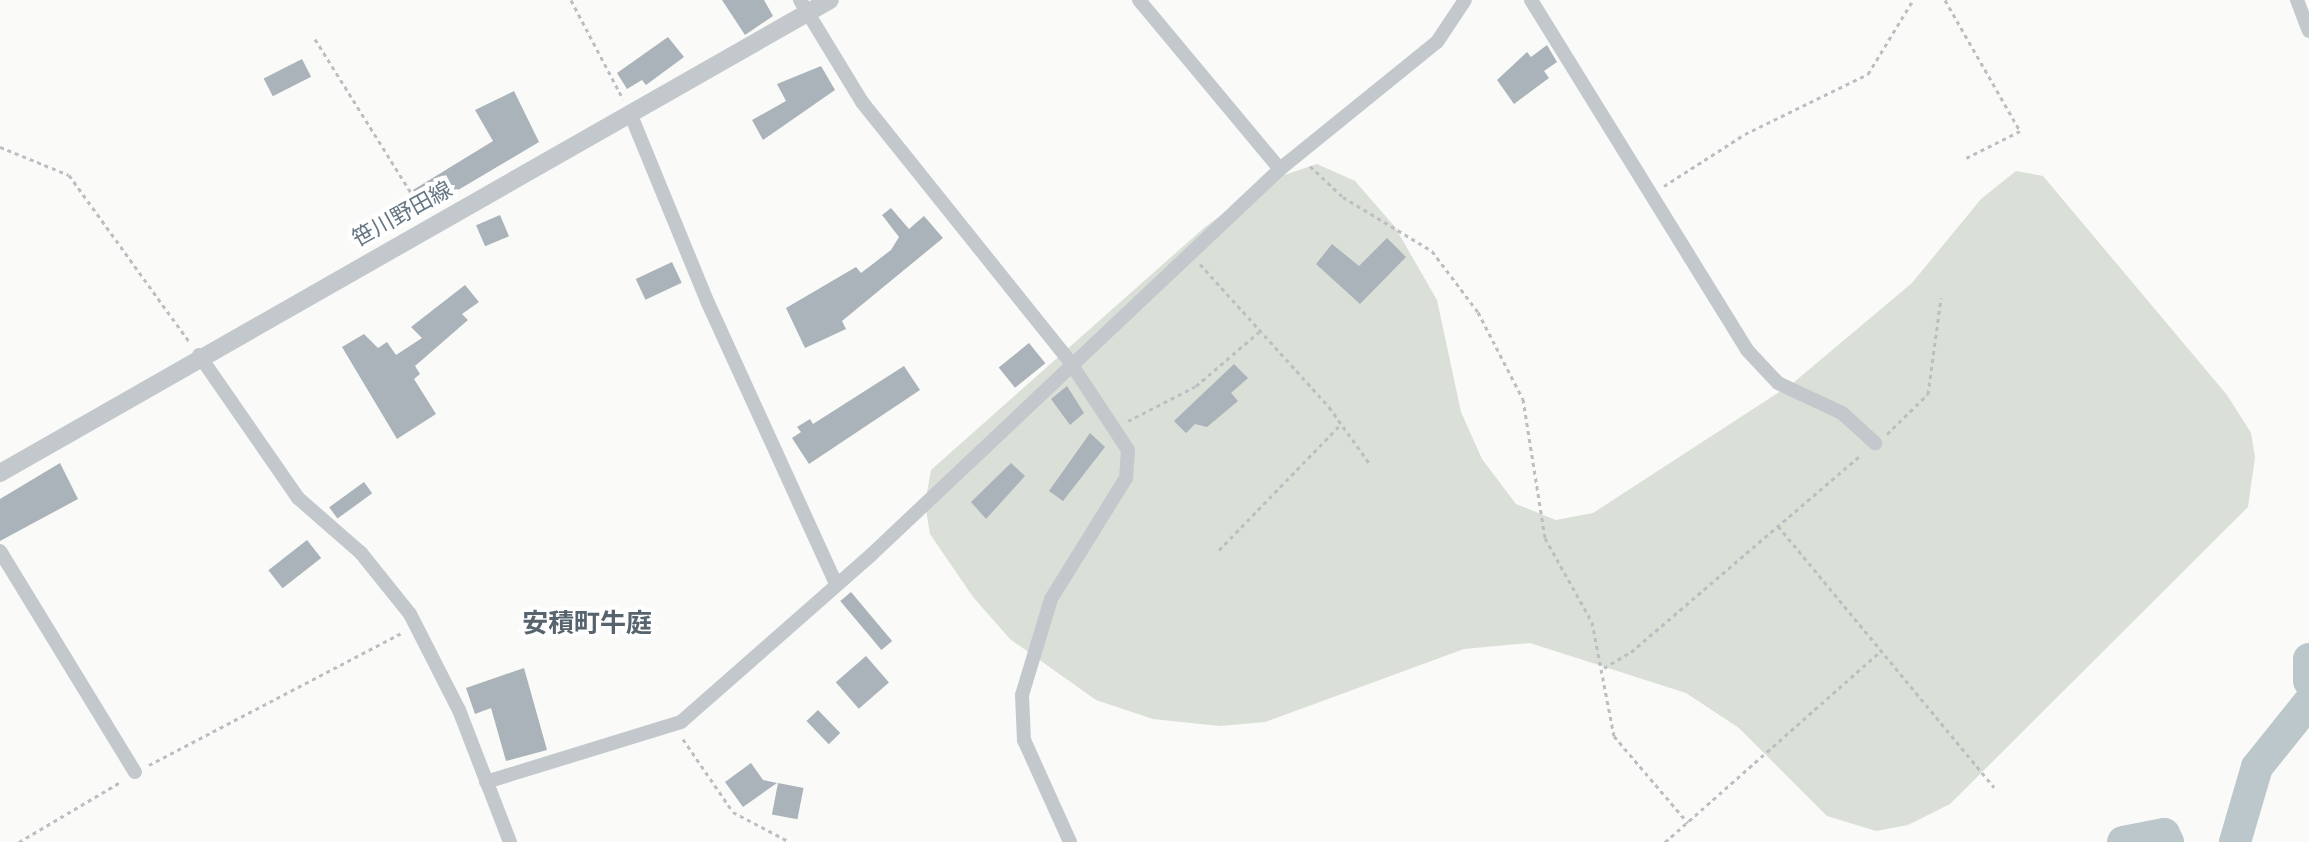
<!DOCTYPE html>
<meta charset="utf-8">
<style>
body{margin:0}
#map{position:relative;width:2309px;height:842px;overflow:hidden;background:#fafaf8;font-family:Poppins,"Noto Sans JP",sans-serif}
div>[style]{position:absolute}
.green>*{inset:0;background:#dadfd7}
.river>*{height:32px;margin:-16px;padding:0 16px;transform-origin:16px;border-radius:16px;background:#bbc7cb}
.building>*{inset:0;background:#aab3b9;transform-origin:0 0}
.path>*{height:3px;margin-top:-1.5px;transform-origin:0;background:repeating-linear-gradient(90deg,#bbbfc2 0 4px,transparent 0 8px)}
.minor>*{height:14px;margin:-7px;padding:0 7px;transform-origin:7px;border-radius:7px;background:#c3c8cc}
.tertiary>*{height:18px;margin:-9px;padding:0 9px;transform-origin:9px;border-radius:9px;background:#c3c8cc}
span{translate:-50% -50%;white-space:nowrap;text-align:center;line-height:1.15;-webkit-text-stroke:8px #fff;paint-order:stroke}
.street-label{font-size:22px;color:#657683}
.quarter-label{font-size:26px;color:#57646e;font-weight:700}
</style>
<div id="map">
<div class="green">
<i style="clip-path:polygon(1317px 164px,1355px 181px,1395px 227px,1437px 300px,1461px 412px,1482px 459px,1516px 504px,1556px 520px,1593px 513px,1793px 383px,1912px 283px,1981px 199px,2016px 171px,2043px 176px,2227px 395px,2251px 433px,2255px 457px,2248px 507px,1950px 804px,1908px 825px,1876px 831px,1827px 816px,1739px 728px,1686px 693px,1530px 643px,1464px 649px,1265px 722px,1220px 726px,1153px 719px,1096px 700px,1010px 639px,973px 597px,930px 534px,925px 504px,931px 470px,1205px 227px,1269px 180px)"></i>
</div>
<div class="river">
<i style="left:2309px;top:659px;width:22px;rotate:90deg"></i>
<i style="left:2123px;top:842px;width:42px;rotate:-11deg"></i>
<i style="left:2164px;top:834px;width:9px;rotate:63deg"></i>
<i style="left:2235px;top:842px;width:78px;rotate:-73.7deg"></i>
<i style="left:2257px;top:767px;width:83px;rotate:-51.3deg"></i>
</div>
<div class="building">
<i style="clip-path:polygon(722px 0,764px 0,773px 16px,745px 35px)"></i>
<i style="clip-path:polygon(668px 37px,684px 57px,646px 85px,642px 80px,627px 89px,617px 73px)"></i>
<i style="clip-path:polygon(1547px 45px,1557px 62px,1544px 71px,1549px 78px,1514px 104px,1497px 80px,1527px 52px,1531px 57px)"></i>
<i style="left:302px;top:59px;width:20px;height:43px;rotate:63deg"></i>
<i style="clip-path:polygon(821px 66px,835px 90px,763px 140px,752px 120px,786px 101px,777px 84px)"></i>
<i style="clip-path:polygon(514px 91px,539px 142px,426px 209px,413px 190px,493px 141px,475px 110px)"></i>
<i style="clip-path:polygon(891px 208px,909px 229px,924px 216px,943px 238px,842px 321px,846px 329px,805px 348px,786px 308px,856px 267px,861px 273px,891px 250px,899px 237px,882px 215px)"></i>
<i style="left:500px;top:215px;width:23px;height:26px;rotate:67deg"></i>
<i style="clip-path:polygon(1387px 238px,1406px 257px,1360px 304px,1316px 264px,1332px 244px,1359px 266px)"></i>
<i style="left:672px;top:262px;width:23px;height:40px;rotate:65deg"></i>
<i style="clip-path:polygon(465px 285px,479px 302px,462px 314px,468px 320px,415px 366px,420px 374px,414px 379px,436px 414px,397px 439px,342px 347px,364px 334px,378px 348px,387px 342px,396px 355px,422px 338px,411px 327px)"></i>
<i style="left:1029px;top:343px;width:26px;height:39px;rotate:51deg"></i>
<i style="clip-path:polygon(1234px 364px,1248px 378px,1231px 393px,1238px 401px,1207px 427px,1195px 424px,1186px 433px,1174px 421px)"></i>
<i style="clip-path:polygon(904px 366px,920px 390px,809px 464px,792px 438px,801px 432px,797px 427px,810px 419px,813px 424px)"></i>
<i style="clip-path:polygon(1067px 386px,1084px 413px,1070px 425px,1051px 399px)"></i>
<i style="clip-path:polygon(1090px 433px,1105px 447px,1063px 501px,1049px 491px)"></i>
<i style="clip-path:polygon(60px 463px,78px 499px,0 541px,0 499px)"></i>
<i style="clip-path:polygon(1011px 463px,1025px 476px,986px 519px,971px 502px)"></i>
<i style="left:364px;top:482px;width:14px;height:43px;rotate:54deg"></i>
<i style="left:307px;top:540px;width:23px;height:49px;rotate:52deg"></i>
<i style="left:851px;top:592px;width:64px;height:14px;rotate:50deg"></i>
<i style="left:866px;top:656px;width:35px;height:40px;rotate:49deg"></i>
<i style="clip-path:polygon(524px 668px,547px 750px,506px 761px,491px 708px,475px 714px,466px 688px)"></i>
<i style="left:818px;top:710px;width:32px;height:16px;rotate:46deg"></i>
<i style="clip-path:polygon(751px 763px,763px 780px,777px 783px,743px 807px,725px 782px)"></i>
<i style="left:778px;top:783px;width:26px;height:32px;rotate:11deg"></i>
</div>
<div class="path">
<i style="left:571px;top:0;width:112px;rotate:62.3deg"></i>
<i style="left:1945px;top:0;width:151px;rotate:60.2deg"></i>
<i style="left:2020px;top:131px;width:60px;rotate:153.4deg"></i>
<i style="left:315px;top:39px;width:204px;rotate:58deg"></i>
<i style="left:0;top:147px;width:74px;rotate:22.1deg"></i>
<i style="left:69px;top:175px;width:207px;rotate:54.2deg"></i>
<i style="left:1310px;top:166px;width:45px;rotate:43.2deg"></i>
<i style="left:1343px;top:197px;width:104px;rotate:31.2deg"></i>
<i style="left:1432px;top:251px;width:76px;rotate:53deg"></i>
<i style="left:1478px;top:312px;width:98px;rotate:62.7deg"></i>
<i style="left:1523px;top:399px;width:141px;rotate:81deg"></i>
<i style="left:1545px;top:538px;width:96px;rotate:60.8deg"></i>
<i style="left:1592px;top:622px;width:116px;rotate:79.1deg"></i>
<i style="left:1614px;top:736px;width:114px;rotate:49.6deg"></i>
<i style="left:1664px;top:186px;width:96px;rotate:-32.7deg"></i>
<i style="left:1745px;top:134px;width:137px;rotate:-26deg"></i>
<i style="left:1868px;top:74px;width:87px;rotate:-58.7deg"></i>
<i style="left:1200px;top:264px;width:193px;rotate:47.9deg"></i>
<i style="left:1329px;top:407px;width:70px;rotate:54.3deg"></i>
<i style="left:1128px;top:421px;width:76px;rotate:-27.2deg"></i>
<i style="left:1196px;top:386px;width:83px;rotate:-40.6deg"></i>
<i style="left:1887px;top:434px;width:57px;rotate:-44.3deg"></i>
<i style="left:1928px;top:394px;width:97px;rotate:-82.3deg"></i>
<i style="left:1778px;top:526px;width:339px;rotate:50.4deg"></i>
<i style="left:1219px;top:550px;width:174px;rotate:-45.9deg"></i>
<i style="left:1604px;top:668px;width:31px;rotate:-31deg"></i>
<i style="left:1631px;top:652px;width:304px;rotate:-40.6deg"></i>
<i style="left:683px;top:739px;width:88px;rotate:55.6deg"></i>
<i style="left:733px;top:812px;width:64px;rotate:27.8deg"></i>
<i style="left:149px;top:765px;width:284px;rotate:-27.6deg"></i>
<i style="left:19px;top:842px;width:120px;rotate:-30.6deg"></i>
<i style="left:1665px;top:842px;width:288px;rotate:-41.5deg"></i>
</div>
<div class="minor">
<i style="left:800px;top:0;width:119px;rotate:58.7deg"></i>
<i style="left:862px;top:102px;width:333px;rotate:51.3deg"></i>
<i style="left:1070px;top:362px;width:105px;rotate:56.6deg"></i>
<i style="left:1128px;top:450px;width:28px;rotate:94deg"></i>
<i style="left:1126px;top:478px;width:142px;rotate:121.8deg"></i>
<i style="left:1051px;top:599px;width:100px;rotate:106.8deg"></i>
<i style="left:1022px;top:695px;width:45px;rotate:87.5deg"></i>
<i style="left:1024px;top:740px;width:112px;rotate:65.7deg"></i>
<i style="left:1139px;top:0;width:220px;rotate:50.2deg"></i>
<i style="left:1531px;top:0;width:411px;rotate:58.3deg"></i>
<i style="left:1747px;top:350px;width:45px;rotate:46.8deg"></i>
<i style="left:1778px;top:383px;width:71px;rotate:25.1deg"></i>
<i style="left:1842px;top:413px;width:45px;rotate:42.3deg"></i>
<i style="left:2297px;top:0;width:33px;rotate:69deg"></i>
<i style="left:630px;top:113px;width:205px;rotate:67.7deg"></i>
<i style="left:708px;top:303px;width:309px;rotate:65.5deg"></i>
<i style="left:199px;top:355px;width:174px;rotate:55.3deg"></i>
<i style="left:298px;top:498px;width:84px;rotate:41.1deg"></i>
<i style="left:361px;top:553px;width:78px;rotate:51.2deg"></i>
<i style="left:410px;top:614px;width:108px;rotate:63deg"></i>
<i style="left:459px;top:710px;width:142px;rotate:68.9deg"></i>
<i style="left:0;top:551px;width:259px;rotate:58.6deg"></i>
<i style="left:486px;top:782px;width:204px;rotate:-17.1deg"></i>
<i style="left:681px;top:722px;width:253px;rotate:-41.3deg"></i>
<i style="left:871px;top:555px;width:562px;rotate:-43.34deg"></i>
<i style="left:1280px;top:169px;width:202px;rotate:-39deg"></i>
<i style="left:1437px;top:42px;width:50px;rotate:-56.3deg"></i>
</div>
<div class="tertiary">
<i style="left:0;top:473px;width:955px;rotate:-29.68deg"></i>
</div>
<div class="street-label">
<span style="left:402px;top:214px;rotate:-29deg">笹川野田線</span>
</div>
<div class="quarter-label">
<span style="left:587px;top:624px">安積町牛庭</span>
</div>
</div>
